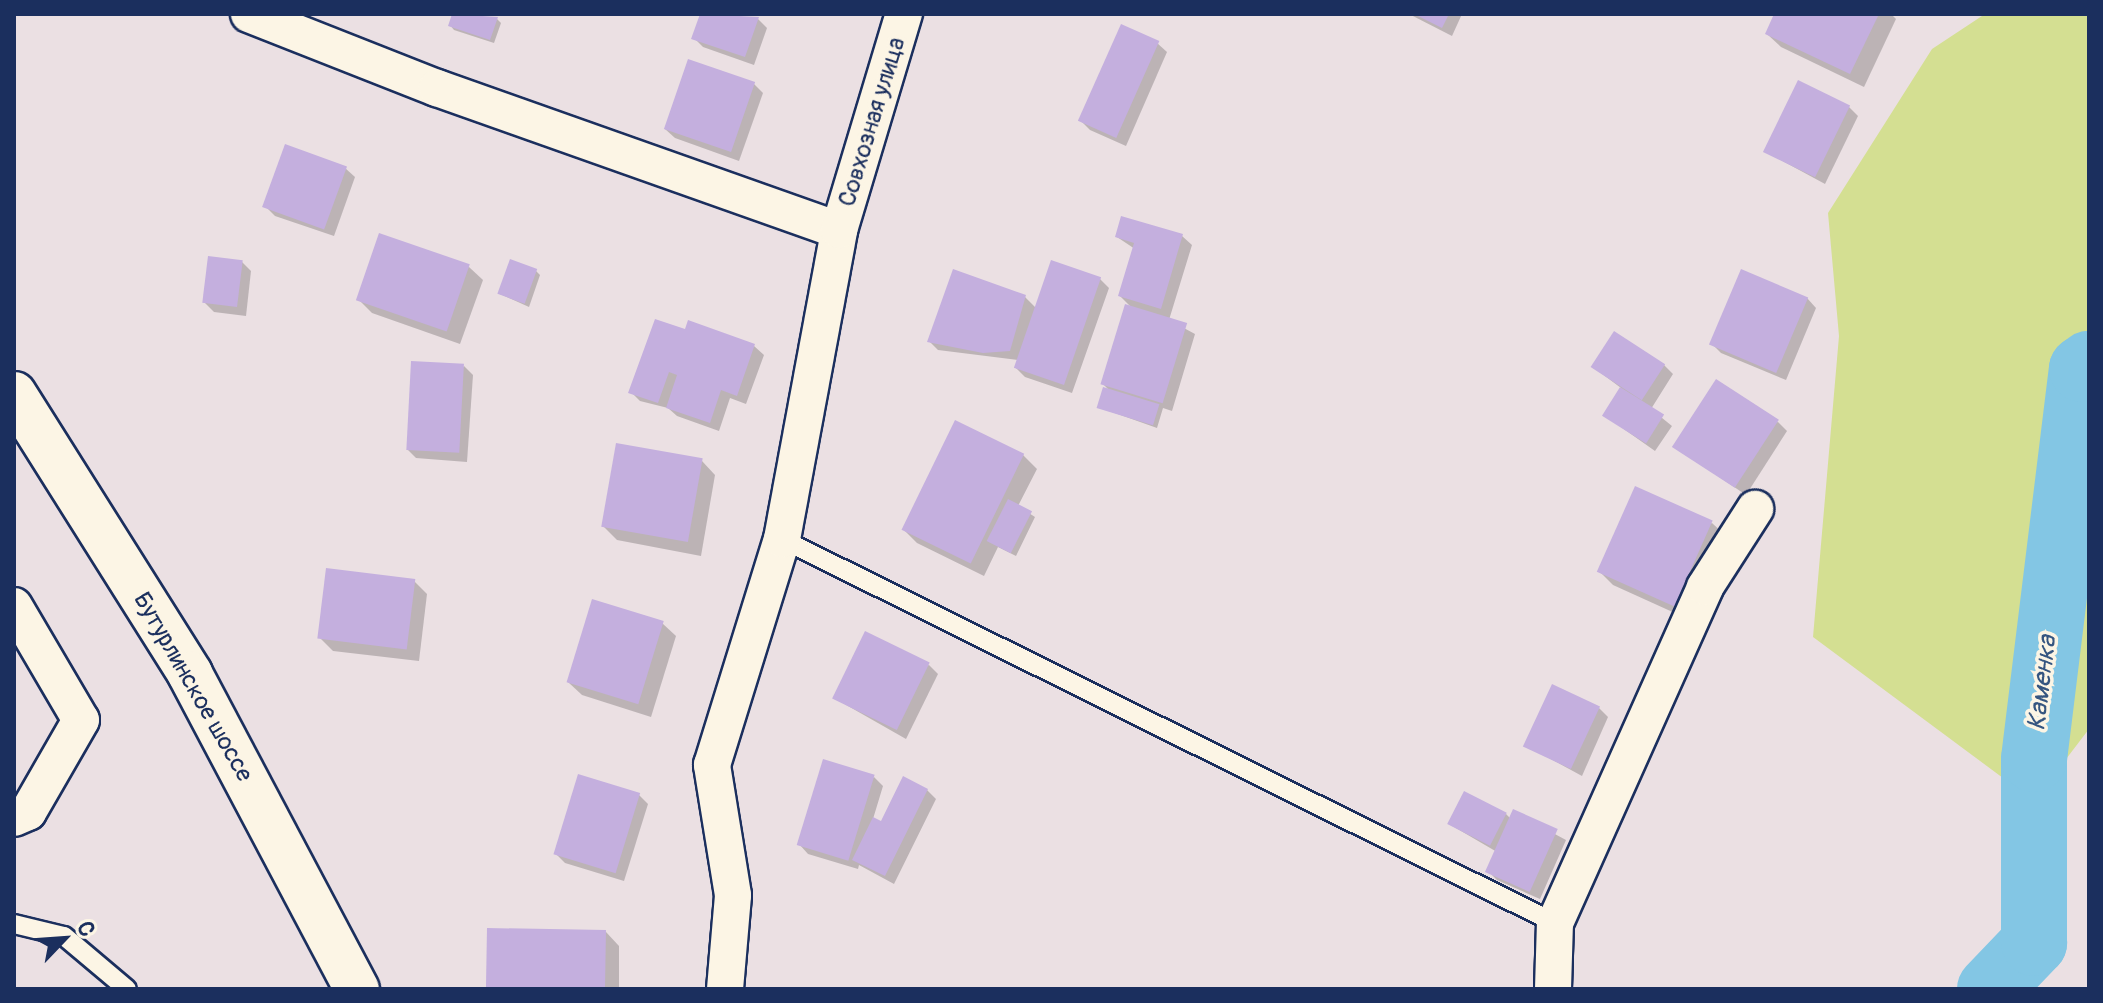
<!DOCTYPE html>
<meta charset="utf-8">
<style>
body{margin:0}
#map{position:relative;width:2103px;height:1003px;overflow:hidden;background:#ebe0e3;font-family:Pangolin,sans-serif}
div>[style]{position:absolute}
.green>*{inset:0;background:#d4df92}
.shadow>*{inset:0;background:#0003}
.river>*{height:66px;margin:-33px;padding:0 33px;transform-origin:33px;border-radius:33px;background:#83c6e4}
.building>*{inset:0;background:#c4afde;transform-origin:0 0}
.roads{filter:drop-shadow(2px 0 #1b2f5e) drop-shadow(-2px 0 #1b2f5e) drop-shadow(0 2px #1b2f5e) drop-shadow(0 -2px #1b2f5e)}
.service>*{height:18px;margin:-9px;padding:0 9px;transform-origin:9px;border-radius:9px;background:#fcf5e5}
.minor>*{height:36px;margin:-18px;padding:0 18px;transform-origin:18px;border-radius:18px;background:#fcf5e5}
.secondary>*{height:44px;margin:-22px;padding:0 22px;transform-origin:22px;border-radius:22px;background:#fcf5e5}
span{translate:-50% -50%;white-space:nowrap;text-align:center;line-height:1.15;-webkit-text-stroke:7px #fcf5e5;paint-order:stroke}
.street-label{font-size:24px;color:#1b2f5e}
.water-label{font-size:26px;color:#355580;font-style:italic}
.frame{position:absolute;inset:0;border:16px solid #1b2f5e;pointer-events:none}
.north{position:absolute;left:24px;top:899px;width:80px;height:80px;-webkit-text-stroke:6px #fcf5e5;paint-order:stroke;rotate:65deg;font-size:22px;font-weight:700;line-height:32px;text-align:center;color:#1b2f5e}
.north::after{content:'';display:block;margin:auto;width:28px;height:36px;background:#1b2f5e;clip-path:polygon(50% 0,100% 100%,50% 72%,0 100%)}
</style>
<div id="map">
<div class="green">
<i style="clip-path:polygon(1985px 14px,2089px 14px,2089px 729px,2034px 801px,1813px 637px,1839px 336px,1828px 213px,1932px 49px)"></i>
</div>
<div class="shadow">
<i style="clip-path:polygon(454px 14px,497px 19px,501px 23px,494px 43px,454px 30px,450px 25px)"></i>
<i style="clip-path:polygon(702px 14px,758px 19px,767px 28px,754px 65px,703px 47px,694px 38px)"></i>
<i style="clip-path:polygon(1409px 14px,1462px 14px,1452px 36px)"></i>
<i style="clip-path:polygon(1776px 14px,1891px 14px,1896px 19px,1864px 87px,1781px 47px,1767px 34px)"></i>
<i style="clip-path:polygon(1157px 43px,1167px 52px,1126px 146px,1090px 130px,1081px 121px)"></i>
<i style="clip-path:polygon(754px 84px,763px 93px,739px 161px,675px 138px,665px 129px)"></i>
<i style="clip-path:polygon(1848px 106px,1858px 116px,1825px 184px,1766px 152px)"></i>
<i style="clip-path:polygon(345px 168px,355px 177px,334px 236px,275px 216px,265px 206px)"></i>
<i style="clip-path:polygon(1182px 236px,1192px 245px,1169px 320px,1195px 334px,1172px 411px,1163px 408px,1157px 428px,1098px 407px,1110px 391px,1103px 384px,1133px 309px,1120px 296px,1135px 249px,1117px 237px)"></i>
<i style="clip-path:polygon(242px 262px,251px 271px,246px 316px,214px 312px,205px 303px)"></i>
<i style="clip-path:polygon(469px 267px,483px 280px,460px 344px,372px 313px,358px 299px)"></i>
<i style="clip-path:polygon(536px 271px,540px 275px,529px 307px,500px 294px)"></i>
<i style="clip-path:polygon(1100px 279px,1109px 288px,1072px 393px,1025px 377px,1015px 367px,1018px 360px,938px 350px,929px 341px,1025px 297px,1036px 308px)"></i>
<i style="clip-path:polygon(1807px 298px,1816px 308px,1786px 380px,1721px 353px,1712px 344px)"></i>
<i style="clip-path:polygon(686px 332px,754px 346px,764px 355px,746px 404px,730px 398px,719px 431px,677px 416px,668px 408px,640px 401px,631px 392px)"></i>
<i style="clip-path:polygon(1664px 365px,1673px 374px,1651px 409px,1672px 426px,1655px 451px,1604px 415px,1621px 388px,1593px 367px)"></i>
<i style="clip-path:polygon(464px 366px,473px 375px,467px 462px,416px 458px,407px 449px)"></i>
<i style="clip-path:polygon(1778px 422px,1787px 431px,1746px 495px,1675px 447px)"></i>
<i style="clip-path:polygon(1023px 455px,1037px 469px,1018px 506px,1035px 517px,1016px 556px,998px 547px,984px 576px,917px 543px,903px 529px)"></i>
<i style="clip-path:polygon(702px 461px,715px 475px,701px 556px,617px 540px,604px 527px)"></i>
<i style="clip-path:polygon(1712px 523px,1726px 536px,1688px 619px,1613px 585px,1600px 572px)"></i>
<i style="clip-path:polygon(414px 581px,427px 594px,419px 661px,333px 651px,319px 637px)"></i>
<i style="clip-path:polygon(662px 623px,676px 636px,651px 717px,582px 695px,568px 682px)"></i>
<i style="clip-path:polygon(929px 665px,938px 674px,906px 739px,834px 698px)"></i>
<i style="clip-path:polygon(1599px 708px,1608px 717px,1582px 776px,1527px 746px)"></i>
<i style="clip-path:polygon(874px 777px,883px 786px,873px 819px,882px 824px,927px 790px,936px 799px,894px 884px,859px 865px,858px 869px,808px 854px,799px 844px)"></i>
<i style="clip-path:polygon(639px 795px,648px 804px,624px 881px,565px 863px,556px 854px)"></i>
<i style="clip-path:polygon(1514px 812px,1566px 840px,1540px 899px,1497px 880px,1488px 871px,1497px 852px,1449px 824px,1506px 814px,1511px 819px)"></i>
<i style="clip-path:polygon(606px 932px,619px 946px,619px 989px,488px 987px)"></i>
</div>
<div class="river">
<i style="left:1990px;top:989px;width:64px;rotate:-46.3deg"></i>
<i style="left:2034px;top:943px;width:184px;rotate:-90deg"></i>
<i style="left:2034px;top:759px;width:393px;rotate:-83deg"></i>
<i style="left:2082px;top:369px;width:9px;rotate:-36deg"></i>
</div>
<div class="building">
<i style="clip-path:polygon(452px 14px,498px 17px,490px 40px,448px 26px)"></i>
<i style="clip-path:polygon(700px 14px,759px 17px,745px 57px,691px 39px)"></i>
<i style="clip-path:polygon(1414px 14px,1449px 14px,1442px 28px)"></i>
<i style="clip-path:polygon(1774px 14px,1879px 14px,1850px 74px,1765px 34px)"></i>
<i style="left:1121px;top:24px;width:42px;height:106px;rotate:24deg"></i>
<i style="left:688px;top:59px;width:71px;height:74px;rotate:19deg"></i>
<i style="left:1798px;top:80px;width:58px;height:80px;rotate:26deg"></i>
<i style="left:285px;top:144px;width:66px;height:67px;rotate:20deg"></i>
<i style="clip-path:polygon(1121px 216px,1183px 234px,1161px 309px,1118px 296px,1134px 243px,1115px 237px)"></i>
<i style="left:379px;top:233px;width:96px;height:71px;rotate:19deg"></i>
<i style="left:208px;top:256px;width:35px;height:47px;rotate:7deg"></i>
<i style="left:510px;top:259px;width:29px;height:37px;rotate:20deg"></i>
<i style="left:1051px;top:260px;width:53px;height:114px;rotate:19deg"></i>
<i style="clip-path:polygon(953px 269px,1026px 295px,1010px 351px,983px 353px,927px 342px)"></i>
<i style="left:1741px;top:269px;width:73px;height:82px;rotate:23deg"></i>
<i style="left:1125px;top:304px;width:65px;height:84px;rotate:17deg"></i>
<i style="clip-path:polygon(655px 319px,685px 329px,688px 320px,755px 344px,737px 396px,721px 390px,710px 423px,666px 408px,677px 375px,669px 372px,658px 403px,628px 393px)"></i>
<i style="left:1614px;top:331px;width:61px;height:43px;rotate:33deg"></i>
<i style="left:411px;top:361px;width:53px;height:89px;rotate:3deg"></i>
<i style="left:1716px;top:379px;width:75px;height:81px;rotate:33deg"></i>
<i style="left:1103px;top:387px;width:59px;height:22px;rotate:17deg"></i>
<i style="left:1620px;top:387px;width:52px;height:34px;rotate:32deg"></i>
<i style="left:955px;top:420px;width:77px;height:122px;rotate:26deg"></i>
<i style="left:616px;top:443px;width:88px;height:85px;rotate:10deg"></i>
<i style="left:1635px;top:486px;width:85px;height:94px;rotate:24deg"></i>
<i style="left:1008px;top:499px;width:27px;height:47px;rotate:27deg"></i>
<i style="left:326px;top:568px;width:90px;height:71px;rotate:7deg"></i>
<i style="left:592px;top:599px;width:75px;height:87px;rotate:17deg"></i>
<i style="left:865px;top:631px;width:72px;height:75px;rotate:26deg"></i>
<i style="left:1552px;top:684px;width:53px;height:69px;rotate:25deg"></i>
<i style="left:823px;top:759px;width:54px;height:90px;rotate:17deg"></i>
<i style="left:578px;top:774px;width:65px;height:84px;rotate:17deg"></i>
<i style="clip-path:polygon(903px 776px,928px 789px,885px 876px,852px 860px,873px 817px,881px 821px)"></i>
<i style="left:1464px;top:791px;width:48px;height:37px;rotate:27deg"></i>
<i style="left:1513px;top:809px;width:49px;height:69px;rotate:24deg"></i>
<i style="left:487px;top:928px;width:119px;height:60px;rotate:1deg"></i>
</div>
<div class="roads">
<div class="service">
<i style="left:782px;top:539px;width:863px;rotate:26.42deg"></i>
<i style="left:14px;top:924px;width:51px;rotate:13.5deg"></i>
<i style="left:64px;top:936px;width:82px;rotate:40.1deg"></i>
</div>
<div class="minor">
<i style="left:249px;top:14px;width:202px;rotate:21.5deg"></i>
<i style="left:437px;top:88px;width:426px;rotate:19.5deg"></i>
<i style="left:14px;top:606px;width:132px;rotate:59.6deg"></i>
<i style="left:81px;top:720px;width:106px;rotate:119.9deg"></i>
<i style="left:28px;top:812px;width:15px;rotate:157deg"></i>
<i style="left:725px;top:989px;width:94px;rotate:-85.1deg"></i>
<i style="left:733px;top:895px;width:132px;rotate:-99.2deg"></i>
<i style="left:712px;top:765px;width:237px;rotate:-72.8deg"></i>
<i style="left:782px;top:539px;width:314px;rotate:-79.5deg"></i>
<i style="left:839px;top:230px;width:226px;rotate:-73.3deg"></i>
<i style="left:1553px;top:989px;width:66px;rotate:-88.3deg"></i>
<i style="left:1555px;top:923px;width:368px;rotate:-65.9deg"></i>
<i style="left:1705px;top:587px;width:93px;rotate:-57.3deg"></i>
</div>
<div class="secondary">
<i style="left:14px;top:394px;width:331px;rotate:57.8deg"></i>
<i style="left:190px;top:674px;width:357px;rotate:62.1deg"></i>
</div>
</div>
<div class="street-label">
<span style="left:872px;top:122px;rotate:-73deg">Совхозная улица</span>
<span style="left:193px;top:687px;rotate:60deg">Бутурлинское шоссе</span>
</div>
<div class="water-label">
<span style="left:2043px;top:683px;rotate:-83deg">Каменка</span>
</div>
<div class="frame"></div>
<div class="north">С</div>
</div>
